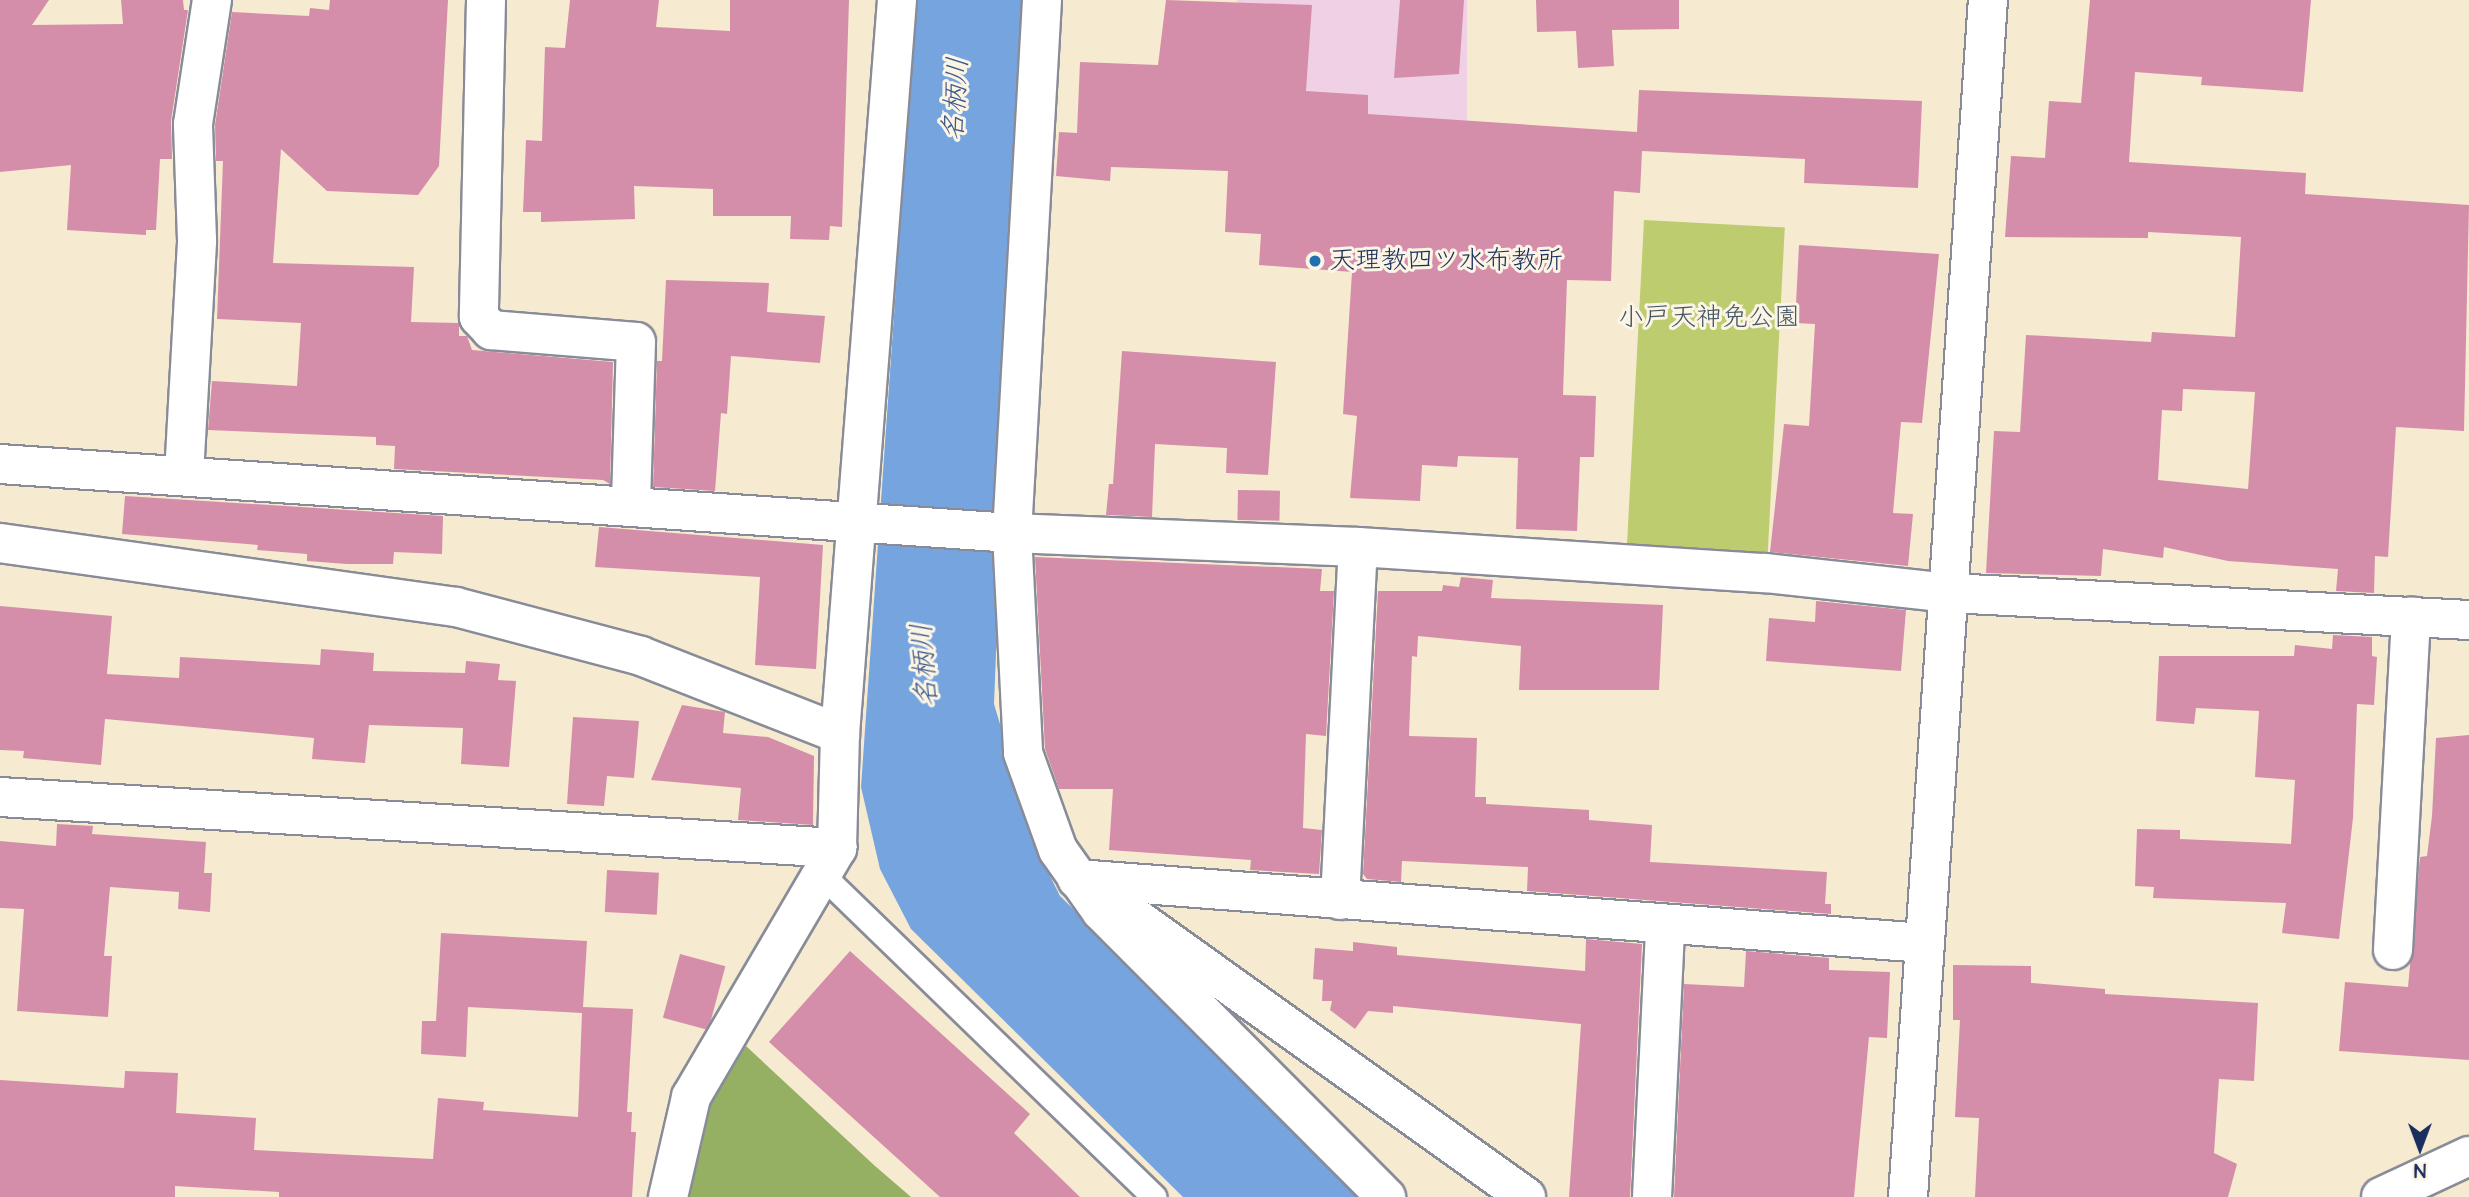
<!DOCTYPE html>
<meta charset="utf-8">
<style>
body{margin:0}
#map{position:relative;width:2469px;height:1197px;overflow:hidden;background:#f6ead1;font-family:"Architects Daughter","Klee One",sans-serif}
div>[style]{position:absolute}
.built>*{inset:0;background:#f0d0e5;transform-origin:0 0}
.green>*{inset:0;background:#bccc6f;transform-origin:0 0}
.forest>*{inset:0;background:#95b062}
.water>*{inset:0;background:#76a4df}
.building>*{inset:0;background:#d58eaa;transform-origin:0 0}
.roads{filter:drop-shadow(2px 0 #888c98) drop-shadow(-2px 0 #888c98) drop-shadow(0 2px #888c98) drop-shadow(0 -2px #888c98)}
.service>*{height:24px;margin:-12px;padding:0 12px;transform-origin:12px;border-radius:12px;background:#fff}
.minor>*{height:38px;margin:-19px;padding:0 19px;transform-origin:19px;border-radius:19px;background:#fff}
.tertiary>*{height:38px;margin:-19px;padding:0 19px;transform-origin:19px;border-radius:19px;background:#fff}
.dots>*{width:19px;height:19px;translate:-50% -50%;box-sizing:border-box;border:4px solid #fcf5e5;border-radius:50%}
span{translate:-50% -50%;white-space:nowrap;text-align:center;line-height:1.15;-webkit-text-stroke:6px #fcf5e5;paint-order:stroke}
.poi-label{font-size:26px;color:#1b2f5e}
.left{translate:0 -50%;text-align:left}
.park-label{font-size:26px;color:#435662}
.water-label{font-size:28px;color:#3b588b;font-style:italic}
.north{position:absolute;left:2385px;top:1113px;width:70px;height:70px;-webkit-text-stroke:5px #fcf5e5;paint-order:stroke;rotate:180deg;font-size:19px;font-weight:700;line-height:28px;text-align:center;color:#1b2f5e}
.north::after{content:'';display:block;margin:auto;width:24px;height:32px;background:#1b2f5e;clip-path:polygon(50% 0,100% 100%,50% 72%,0 100%)}
</style>
<div id="map">
<div class="built">
<i style="left:1237px;top:0;width:230px;height:185px"></i>
</div>
<div class="green">
<i style="left:1644px;top:220px;width:141px;height:345px;rotate:3deg"></i>
</div>
<div class="forest">
<i style="clip-path:polygon(746px 1046px,875px 1166px,911px 1197px,678px 1197px,705px 1112px)"></i>
</div>
<div class="water">
<i style="clip-path:polygon(916px 0,1036px 0,1009px 330px,994px 704px,1039px 854px,1060px 896px,1367px 1197px,1183px 1197px,911px 929px,880px 869px,861px 787px)"></i>
</div>
<div class="building">
<i style="clip-path:polygon(0 0,49px 0,32px 25px,123px 24px,121px 0,183px 0,184px 10px,188px 10px,171px 121px,172px 159px,160px 159px,156px 230px,146px 230px,146px 235px,67px 230px,71px 165px,0 172px)"></i>
<i style="clip-path:polygon(330px 0,448px 0,439px 166px,418px 195px,327px 191px,281px 149px,273px 263px,414px 267px,411px 322px,459px 323px,459px 336px,467px 336px,472px 350px,613px 362px,610px 484px,603px 480px,394px 469px,395px 446px,376px 445px,376px 437px,208px 430px,212px 381px,297px 386px,301px 323px,217px 319px,223px 161px,216px 161px,215px 125px,232px 12px,309px 16px,310px 8px,329px 10px)"></i>
<i style="clip-path:polygon(570px 0,659px 0,656px 27px,730px 31px,730px 0,849px 0,842px 227px,830px 226px,829px 240px,790px 239px,791px 216px,713px 216px,713px 189px,634px 186px,635px 219px,541px 222px,541px 212px,523px 212px,526px 140px,542px 141px,545px 47px,565px 48px)"></i>
<i style="clip-path:polygon(1166px 0,1312px 5px,1306px 91px,1368px 95px,1368px 114px,1637px 132px,1639px 90px,1922px 101px,1918px 188px,1804px 183px,1805px 159px,1642px 151px,1640px 193px,1614px 191px,1611px 281px,1567px 280px,1563px 395px,1596px 396px,1594px 457px,1580px 457px,1577px 531px,1516px 529px,1518px 458px,1458px 456px,1457px 467px,1422px 465px,1420px 501px,1350px 498px,1357px 416px,1343px 414px,1352px 272px,1259px 265px,1261px 234px,1225px 232px,1228px 171px,1111px 167px,1110px 181px,1056px 176px,1059px 132px,1077px 133px,1080px 62px,1158px 65px)"></i>
<i style="clip-path:polygon(1400px 0,1464px 0,1459px 74px,1394px 78px)"></i>
<i style="clip-path:polygon(1536px 0,1679px 0,1679px 29px,1612px 30px,1614px 66px,1578px 68px,1576px 31px,1537px 32px)"></i>
<i style="clip-path:polygon(evenodd,2090px 0,2311px 0,2303px 92px,2201px 85px,2202px 77px,2135px 72px,2129px 162px,2306px 173px,2305px 194px,2469px 205px,2464px 431px,2396px 427px,2388px 557px,2375px 556px,2374px 593px,2336px 591px,2338px 569px,2228px 561px,2164px 547px,2163px 558px,2103px 549px,2101px 576px,1986px 573px,1994px 431px,2020px 432px,2026px 335px,2151px 342px,2152px 332px,2235px 337px,2241px 237px,2148px 232px,2148px 238px,2005px 237px,2011px 156px,2045px 158px,2049px 101px,2081px 103px,2090px 0,2183px 389px,2255px 392px,2248px 489px,2158px 480px,2162px 410px,2182px 411px,2183px 389px)"></i>
<i style="clip-path:polygon(1799px 245px,1939px 254px,1922px 423px,1901px 422px,1893px 513px,1913px 514px,1908px 566px,1770px 552px,1784px 424px,1809px 426px,1815px 324px,1795px 323px)"></i>
<i style="clip-path:polygon(666px 280px,769px 283px,767px 312px,825px 316px,820px 363px,731px 356px,727px 414px,721px 413px,715px 491px,653px 487px,657px 361px,662px 361px)"></i>
<i style="clip-path:polygon(1122px 351px,1276px 362px,1268px 475px,1226px 473px,1227px 448px,1155px 444px,1152px 517px,1106px 515px,1109px 484px,1113px 484px)"></i>
<i style="left:1238px;top:490px;width:42px;height:30px;rotate:1deg"></i>
<i style="clip-path:polygon(125px 496px,443px 516px,442px 554px,394px 552px,393px 564px,347px 564px,307px 561px,307px 554px,257px 550px,258px 545px,122px 534px)"></i>
<i style="clip-path:polygon(599px 527px,823px 545px,816px 669px,755px 665px,760px 577px,595px 567px)"></i>
<i style="clip-path:polygon(1035px 557px,1322px 569px,1320px 591px,1334px 591px,1326px 736px,1306px 734px,1303px 828px,1322px 830px,1319px 874px,1250px 870px,1251px 860px,1109px 850px,1113px 789px,1059px 789px,1045px 749px)"></i>
<i style="clip-path:polygon(1461px 577px,1493px 580px,1491px 598px,1663px 605px,1659px 690px,1519px 690px,1521px 646px,1418px 636px,1417px 657px,1412px 656px,1409px 736px,1477px 738px,1475px 797px,1486px 797px,1486px 804px,1589px 810px,1589px 820px,1652px 825px,1650px 862px,1827px 872px,1825px 904px,1831px 904px,1831px 914px,1527px 891px,1528px 867px,1402px 861px,1401px 882px,1367px 879px,1363px 874px,1378px 591px,1442px 591px,1443px 585px,1459px 587px)"></i>
<i style="clip-path:polygon(1816px 601px,1906px 610px,1901px 671px,1766px 661px,1769px 618px,1815px 622px)"></i>
<i style="clip-path:polygon(0 606px,112px 616px,107px 674px,179px 678px,180px 657px,320px 665px,321px 649px,374px 653px,373px 671px,465px 673px,466px 661px,500px 664px,498px 680px,516px 681px,509px 767px,461px 764px,463px 728px,369px 725px,365px 763px,312px 759px,314px 738px,105px 719px,101px 765px,23px 758px,24px 751px,0 750px)"></i>
<i style="clip-path:polygon(2333px 635px,2372px 637px,2372px 656px,2377px 657px,2374px 705px,2357px 704px,2353px 818px,2339px 939px,2282px 933px,2286px 903px,2153px 898px,2154px 887px,2135px 886px,2137px 829px,2180px 830px,2180px 839px,2291px 844px,2295px 780px,2255px 777px,2259px 711px,2196px 708px,2194px 724px,2156px 721px,2159px 656px,2294px 656px,2295px 645px,2332px 649px)"></i>
<i style="clip-path:polygon(682px 705px,725px 712px,723px 733px,768px 737px,814px 756px,813px 825px,738px 820px,741px 788px,651px 780px)"></i>
<i style="clip-path:polygon(573px 717px,639px 721px,634px 778px,607px 776px,604px 806px,567px 804px)"></i>
<i style="clip-path:polygon(2469px 735px,2469px 1060px,2339px 1051px,2345px 982px,2408px 987px,2420px 857px,2427px 856px,2432px 816px,2436px 738px)"></i>
<i style="clip-path:polygon(57px 824px,93px 826px,92px 834px,206px 842px,204px 873px,212px 873px,210px 912px,178px 909px,179px 892px,110px 887px,104px 956px,112px 956px,108px 1017px,17px 1011px,24px 909px,0 908px,0 841px,56px 846px)"></i>
<i style="left:607px;top:870px;width:52px;height:42px;rotate:3deg"></i>
<i style="clip-path:polygon(441px 933px,587px 941px,583px 1007px,633px 1009px,627px 1112px,632px 1112px,631px 1132px,636px 1132px,632px 1197px,279px 1197px,279px 1192px,175px 1186px,175px 1197px,0 1197px,0 1080px,124px 1088px,125px 1071px,178px 1073px,176px 1113px,256px 1118px,254px 1150px,433px 1159px,438px 1098px,484px 1102px,483px 1110px,578px 1117px,582px 1013px,468px 1007px,466px 1057px,421px 1054px,422px 1021px,436px 1021px)"></i>
<i style="clip-path:polygon(1586px 939px,1642px 944px,1630px 1197px,1569px 1197px,1581px 1024px,1393px 1006px,1393px 1013px,1368px 1011px,1355px 1029px,1330px 1010px,1332px 1001px,1322px 1001px,1323px 980px,1313px 979px,1315px 948px,1353px 951px,1353px 942px,1397px 947px,1397px 955px,1585px 971px)"></i>
<i style="clip-path:polygon(850px 951px,1030px 1114px,1014px 1133px,1080px 1197px,940px 1197px,769px 1042px)"></i>
<i style="clip-path:polygon(1746px 951px,1829px 958px,1829px 970px,1890px 972px,1887px 1038px,1869px 1037px,1854px 1197px,1674px 1197px,1684px 984px,1744px 987px)"></i>
<i style="left:680px;top:954px;width:47px;height:66px;rotate:15deg"></i>
<i style="clip-path:polygon(1953px 965px,2031px 966px,2031px 983px,2105px 989px,2105px 994px,2258px 1003px,2254px 1081px,2219px 1079px,2214px 1153px,2237px 1164px,2228px 1197px,1975px 1197px,1979px 1118px,1955px 1117px,1960px 1020px,1953px 1020px)"></i>
</div>
<div class="roads">
<div class="service">
<i style="left:822px;top:875px;width:463px;rotate:44.1deg"></i>
</div>
<div class="minor">
<i style="left:486px;top:0;width:317px;rotate:91.3deg"></i>
<i style="left:479px;top:317px;width:18px;rotate:47deg"></i>
<i style="left:491px;top:330px;width:145px;rotate:4.7deg"></i>
<i style="left:636px;top:342px;width:162px;rotate:91.8deg"></i>
<i style="left:1042px;top:0;width:534px;rotate:93.22deg"></i>
<i style="left:1012px;top:533px;width:220px;rotate:87.1deg"></i>
<i style="left:1023px;top:753px;width:103px;rotate:70.2deg"></i>
<i style="left:1058px;top:850px;width:75px;rotate:54.8deg"></i>
<i style="left:1101px;top:911px;width:404px;rotate:45.1deg"></i>
<i style="left:0;top:464px;width:1014px;rotate:3.9deg"></i>
<i style="left:1012px;top:533px;width:346px;rotate:2.3deg"></i>
<i style="left:1358px;top:547px;width:408px;rotate:3.7deg"></i>
<i style="left:1765px;top:573px;width:186px;rotate:6.2deg"></i>
<i style="left:1950px;top:593px;width:520px;rotate:2.98deg"></i>
<i style="left:184px;top:475px;width:235px;rotate:-86.8deg"></i>
<i style="left:197px;top:240px;width:116px;rotate:-92deg"></i>
<i style="left:193px;top:124px;width:125px;rotate:-81.3deg"></i>
<i style="left:0;top:543px;width:460px;rotate:8deg"></i>
<i style="left:456px;top:607px;width:191px;rotate:14.8deg"></i>
<i style="left:641px;top:656px;width:214px;rotate:21.4deg"></i>
<i style="left:0;top:797px;width:839px;rotate:3.49deg"></i>
<i style="left:1077px;top:879px;width:849px;rotate:4.32deg"></i>
<i style="left:1340px;top:900px;width:353px;rotate:-87.1deg"></i>
<i style="left:1112px;top:901px;width:509px;rotate:35.56deg"></i>
<i style="left:2393px;top:950px;width:334px;rotate:-86.9deg"></i>
<i style="left:668px;top:1197px;width:103px;rotate:-77deg"></i>
<i style="left:691px;top:1097px;width:289px;rotate:-59.6deg"></i>
<i style="left:837px;top:848px;width:114px;rotate:-88.5deg"></i>
<i style="left:840px;top:734px;width:736px;rotate:-85.56deg"></i>
<i style="left:1652px;top:1197px;width:270px;rotate:-87.2deg"></i>
<i style="left:2381px;top:1197px;width:97px;rotate:-25deg"></i>
</div>
<div class="tertiary">
<i style="left:1908px;top:1197px;width:1200px;rotate:-86.18deg"></i>
</div>
</div>
<div class="dots">
<i style="left:1315px;top:261px;background:#1f6fb2"></i>
</div>
<div class="poi-label">
<span class="left" style="left:1329px;top:261px">天理教四ツ水布教所</span>
</div>
<div class="park-label">
<span style="left:1709px;top:318px">小戸天神免公園</span>
</div>
<div class="water-label">
<span style="left:956px;top:99px;rotate:-86deg">名柄川</span>
<span style="left:925px;top:665px;rotate:-94deg">名柄川</span>
</div>
<div class="north">N</div>
</div>
